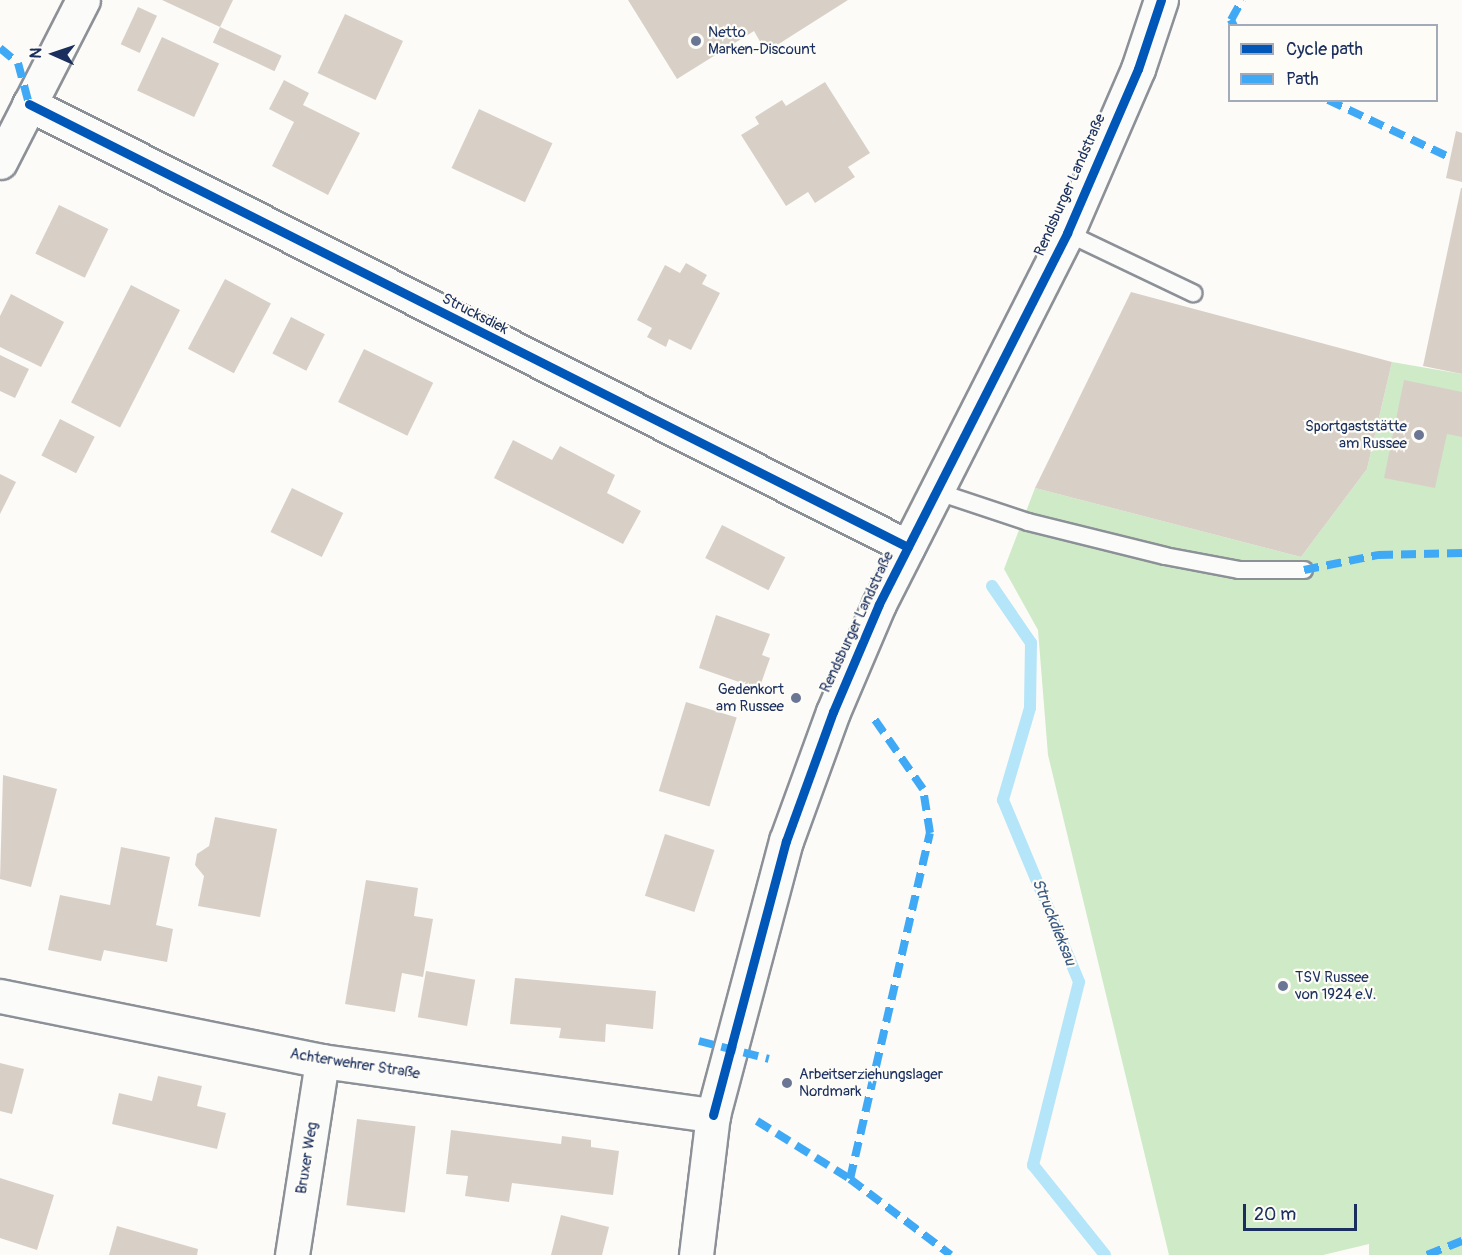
<!DOCTYPE html>
<meta charset="utf-8">
<style>
body{margin:0}
#map{position:relative;width:1462px;height:1255px;overflow:hidden;background:#fcfbf8;font-family:Pangolin,sans-serif}
div>[style]{position:absolute}
.green>*{inset:0;background:#cfeac6}
.stream>*{height:12px;margin:-6px;padding:0 6px;transform-origin:6px;border-radius:6px;background:#b5e5f8}
.building>*{inset:0;background:#d8d0c7;transform-origin:0 0}
.roads{filter:drop-shadow(2px 0 #8c9097) drop-shadow(-2px 0 #8c9097) drop-shadow(0 2px #8c9097) drop-shadow(0 -2px #8c9097)}
.lane>*{height:16px;margin:-8px;padding:0 8px;transform-origin:8px;border-radius:8px;background:#fbfbf9}
.street>*{height:33px;margin:-16.5px;padding:0 16.5px;transform-origin:16.5px;border-radius:16.5px;background:#fbfbf9}
.secondary>*{height:33px;margin:-16.5px;padding:0 16.5px;transform-origin:16.5px;border-radius:16.5px;background:#fbfbf9}
.quiet>*{height:8px;margin-top:-4px;transform-origin:0;background:repeating-linear-gradient(90deg,#3fa9f5 0 15px,transparent 0 23px)}
.cycleway>*{height:9px;margin:-4.5px;padding:0 4.5px;transform-origin:4.5px;border-radius:4.5px;background:#0057b8}
.dots>*{width:16px;height:16px;translate:-50% -50%;box-sizing:border-box;border:3px solid #fdfcf7;border-radius:50%}
span{translate:-50% -50%;white-space:nowrap;text-align:center;line-height:1.15;-webkit-text-stroke:4.5px #fdfcf7;paint-order:stroke}
.poi-label{font-size:15px;color:#1b2f5e}
.left{translate:0 -50%;text-align:left}
.right{translate:-100% -50%;text-align:right}
.street-label{font-size:15px;color:#1b2f5e}
.water-label{font-size:16px;color:#3a5a84;font-style:italic}
.legend{position:absolute;left:1228px;top:24px;width:210px;height:78px;box-sizing:border-box;background:#fdfcf7;border:2px solid #a3aaba;margin:0;padding:8px 10px;list-style:none;font-size:18px;color:#1b2f5e}
.legend li{display:flex;align-items:center;gap:12px;height:30px}
.legend b{width:30px;border:2px solid #a3aaba}
.north{position:absolute;left:24px;top:24px;width:60px;height:60px;-webkit-text-stroke:4px #fdfcf7;paint-order:stroke;rotate:273deg;font-size:16px;font-weight:700;line-height:24px;text-align:center;color:#1b2f5e}
.north::after{content:'';display:block;margin:auto;width:21px;height:27px;background:#1b2f5e;clip-path:polygon(50% 0,100% 100%,50% 72%,0 100%)}
.scale{position:absolute;left:1243px;top:1204px;width:114px;height:27px;box-sizing:border-box;border:3px solid #1b2f5e;border-top:0;padding-left:8px;font-size:18px;line-height:21px;white-space:nowrap;color:#1b2f5e;-webkit-text-stroke:4px #fdfcf7;paint-order:stroke}
</style>
<div id="map">
<div class="green">
<i style="clip-path:polygon(1392px 362px,1462px 374px,1462px 1255px,1369px 1255px,1369px 1244px,1323px 1255px,1169px 1255px,1048px 755px,1038px 630px,1004px 569px,1035px 488px,1301px 557px,1367px 469px)"></i>
</div>
<div class="stream">
<i style="left:992px;top:586px;width:69px;rotate:55.6deg"></i>
<i style="left:1031px;top:643px;width:65px;rotate:90.9deg"></i>
<i style="left:1030px;top:708px;width:96px;rotate:106.4deg"></i>
<i style="left:1003px;top:800px;width:197px;rotate:67.3deg"></i>
<i style="left:1079px;top:982px;width:189px;rotate:104.1deg"></i>
<i style="left:1033px;top:1165px;width:115px;rotate:51.3deg"></i>
</div>
<div class="building">
<i style="clip-path:polygon(162px 0,233px 0,220px 27px)"></i>
<i style="clip-path:polygon(628px 0,848px 0,766px 52px,754px 31px,677px 79px)"></i>
<i style="left:138px;top:7px;width:21px;height:41px;rotate:25deg"></i>
<i style="left:345px;top:14px;width:64px;height:65px;rotate:25deg"></i>
<i style="left:220px;top:27px;width:68px;height:17px;rotate:25deg"></i>
<i style="left:162px;top:37px;width:63px;height:59px;rotate:25deg"></i>
<i style="clip-path:polygon(284px 80px,309px 93px,303px 105px,360px 133px,328px 195px,272px 166px,294px 122px,269px 109px)"></i>
<i style="clip-path:polygon(825px 82px,870px 153px,848px 167px,855px 177px,815px 203px,808px 192px,786px 206px,741px 135px,759px 124px,755px 117px,782px 100px,786px 106px)"></i>
<i style="left:479px;top:109px;width:81px;height:65px;rotate:25deg"></i>
<i style="clip-path:polygon(1456px 131px,1462px 133px,1462px 182px,1446px 178px)"></i>
<i style="clip-path:polygon(1461px 188px,1462px 188px,1462px 374px,1423px 366px)"></i>
<i style="left:59px;top:205px;width:55px;height:54px;rotate:26deg"></i>
<i style="clip-path:polygon(686px 263px,707px 275px,702px 284px,720px 293px,691px 350px,669px 339px,666px 347px,647px 337px,652px 328px,637px 320px,665px 265px,680px 273px)"></i>
<i style="left:225px;top:279px;width:52px;height:79px;rotate:28deg"></i>
<i style="left:131px;top:285px;width:55px;height:132px;rotate:27deg"></i>
<i style="clip-path:polygon(1131px 292px,1392px 362px,1367px 469px,1301px 557px,1035px 488px)"></i>
<i style="clip-path:polygon(11px 294px,64px 322px,41px 367px,0 347px,0 316px)"></i>
<i style="left:291px;top:317px;width:38px;height:41px;rotate:27deg"></i>
<i style="left:364px;top:349px;width:77px;height:59px;rotate:26deg"></i>
<i style="clip-path:polygon(0 355px,29px 369px,15px 398px,0 391px)"></i>
<i style="clip-path:polygon(1404px 380px,1462px 392px,1462px 437px,1447px 434px,1435px 488px,1384px 478px)"></i>
<i style="left:60px;top:419px;width:39px;height:41px;rotate:27deg"></i>
<i style="clip-path:polygon(513px 440px,552px 460px,560px 446px,615px 475px,607px 493px,641px 511px,623px 544px,494px 478px)"></i>
<i style="clip-path:polygon(0 474px,16px 482px,0 514px)"></i>
<i style="left:292px;top:488px;width:57px;height:49px;rotate:26deg"></i>
<i style="left:722px;top:525px;width:71px;height:37px;rotate:27deg"></i>
<i style="clip-path:polygon(716px 615px,770px 634px,762px 655px,770px 658px,759px 689px,699px 668px)"></i>
<i style="left:686px;top:702px;width:53px;height:93px;rotate:17deg"></i>
<i style="clip-path:polygon(3px 775px,57px 789px,31px 887px,0 879px)"></i>
<i style="clip-path:polygon(215px 817px,277px 829px,260px 917px,198px 906px,204px 876px,195px 865px,197px 854px,209px 846px)"></i>
<i style="left:665px;top:834px;width:52px;height:65px;rotate:18deg"></i>
<i style="clip-path:polygon(121px 847px,170px 857px,156px 925px,173px 929px,167px 962px,104px 950px,101px 961px,48px 950px,60px 895px,110px 905px)"></i>
<i style="clip-path:polygon(366px 880px,418px 888px,414px 916px,433px 919px,423px 977px,402px 973px,395px 1012px,345px 1004px)"></i>
<i style="left:426px;top:971px;width:50px;height:47px;rotate:10deg"></i>
<i style="clip-path:polygon(515px 978px,656px 991px,653px 1029px,606px 1024px,605px 1042px,559px 1038px,561px 1028px,510px 1024px)"></i>
<i style="clip-path:polygon(0 1063px,24px 1069px,12px 1114px,0 1111px)"></i>
<i style="clip-path:polygon(158px 1076px,202px 1086px,197px 1106px,226px 1113px,217px 1149px,112px 1124px,119px 1093px,152px 1101px)"></i>
<i style="left:357px;top:1119px;width:59px;height:87px;rotate:7deg"></i>
<i style="clip-path:polygon(451px 1130px,561px 1144px,562px 1136px,591px 1140px,591px 1147px,619px 1151px,613px 1195px,512px 1183px,509px 1202px,465px 1196px,468px 1176px,446px 1174px)"></i>
<i style="clip-path:polygon(0 1178px,54px 1195px,37px 1250px,0 1238px)"></i>
<i style="clip-path:polygon(561px 1215px,609px 1227px,602px 1255px,551px 1255px)"></i>
<i style="clip-path:polygon(117px 1226px,198px 1249px,197px 1255px,109px 1255px)"></i>
</div>
<div class="roads">
<div class="lane">
<i style="left:1067px;top:233px;width:140px;rotate:25.5deg"></i>
<i style="left:938px;top:492px;width:95px;rotate:18.4deg"></i>
<i style="left:1028px;top:522px;width:141px;rotate:13.9deg"></i>
<i style="left:1165px;top:556px;width:75px;rotate:10.7deg"></i>
<i style="left:1239px;top:570px;width:65px"></i>
</div>
<div class="street">
<i style="left:29px;top:104px;width:984px;rotate:26.75deg"></i>
<i style="left:0;top:162px;width:182px;rotate:-62.9deg"></i>
<i style="left:0;top:996px;width:328px;rotate:11.4deg"></i>
<i style="left:322px;top:1061px;width:395px;rotate:7.9deg"></i>
<i style="left:292px;top:1255px;width:196px;rotate:-81.2deg"></i>
</div>
<div class="secondary">
<i style="left:696px;top:1255px;width:141px;rotate:-83.1deg"></i>
<i style="left:713px;top:1115px;width:284px;rotate:-75.1deg"></i>
<i style="left:786px;top:841px;width:137px;rotate:-70deg"></i>
<i style="left:833px;top:712px;width:117px;rotate:-66.9deg"></i>
<i style="left:879px;top:604px;width:416px;rotate:-63.1deg"></i>
<i style="left:1067px;top:233px;width:179px;rotate:-66.6deg"></i>
<i style="left:1138px;top:69px;width:73px;rotate:-71.6deg"></i>
</div>
</div>
<div class="quiet">
<i style="left:1234px;top:26px;width:7px;rotate:-117deg"></i>
<i style="left:1231px;top:20px;width:23px;rotate:-61deg"></i>
<i style="left:0;top:48px;width:23px;rotate:40deg"></i>
<i style="left:18px;top:63px;width:42px;rotate:75deg"></i>
<i style="left:1328px;top:100px;width:134px;rotate:25.2deg"></i>
<i style="left:1304px;top:570px;width:76px;rotate:-11.5deg"></i>
<i style="left:1378px;top:555px;width:84px;rotate:-1.4deg"></i>
<i style="left:699px;top:1041px;width:72px;rotate:14.4deg"></i>
<i style="left:757px;top:1121px;width:110px;rotate:31.9deg"></i>
<i style="left:850px;top:1179px;width:126px;rotate:37deg"></i>
<i style="left:850px;top:1179px;width:355px;rotate:-77deg"></i>
<i style="left:930px;top:833px;width:45px;rotate:-99deg"></i>
<i style="left:923px;top:789px;width:88px;rotate:-124.8deg"></i>
<i style="left:1427px;top:1255px;width:38px;rotate:-22deg"></i>
</div>
<div class="cycleway">
<i style="left:29px;top:104px;width:984px;rotate:26.75deg"></i>
<i style="left:713px;top:1115px;width:284px;rotate:-75.1deg"></i>
<i style="left:786px;top:841px;width:137px;rotate:-70deg"></i>
<i style="left:833px;top:712px;width:117px;rotate:-66.9deg"></i>
<i style="left:879px;top:604px;width:416px;rotate:-63.1deg"></i>
<i style="left:1067px;top:233px;width:179px;rotate:-66.6deg"></i>
<i style="left:1138px;top:69px;width:73px;rotate:-71.6deg"></i>
</div>
<div class="dots">
<i style="left:696px;top:41px;background:#6a7694"></i>
<i style="left:1419px;top:435px;background:#6a7694"></i>
<i style="left:796px;top:698px;background:#6a7694"></i>
<i style="left:1283px;top:986px;background:#6a7694"></i>
<i style="left:787px;top:1083px;background:#6a7694"></i>
</div>
<div class="poi-label">
<span class="left" style="left:708px;top:41px">Netto<br>Marken-Discount</span>
<span class="right" style="left:1407px;top:435px">Sportgaststätte<br>am Russee</span>
<span class="right" style="left:784px;top:698px">Gedenkort<br>am Russee</span>
<span class="left" style="left:1295px;top:986px">TSV Russee<br>von 1924 e.V.</span>
<span class="left" style="left:799px;top:1083px">Arbeitserziehungslager<br>Nordmark</span>
</div>
<div class="street-label">
<span style="left:1070px;top:185px;rotate:-66deg">Rendsburger Landstraße</span>
<span style="left:475px;top:314px;rotate:27deg">Strucksdiek</span>
<span style="left:857px;top:622px;rotate:-65deg">Rendsburger Landstraße</span>
<span style="left:355px;top:1064px;rotate:9deg">Achterwehrer Straße</span>
<span style="left:307px;top:1158px;rotate:-81deg">Bruxer Weg</span>
</div>
<div class="water-label">
<span style="left:1054px;top:922px;rotate:68deg">Struckdieksau</span>
</div>
<ul class="legend">
<li><b style="height:8px;background:#0057b8"></b>Cycle path</li>
<li><b style="height:8px;background:#3fa9f5"></b>Path</li>
</ul>
<div class="north">N</div>
<div class="scale">20 m</div>
</div>
